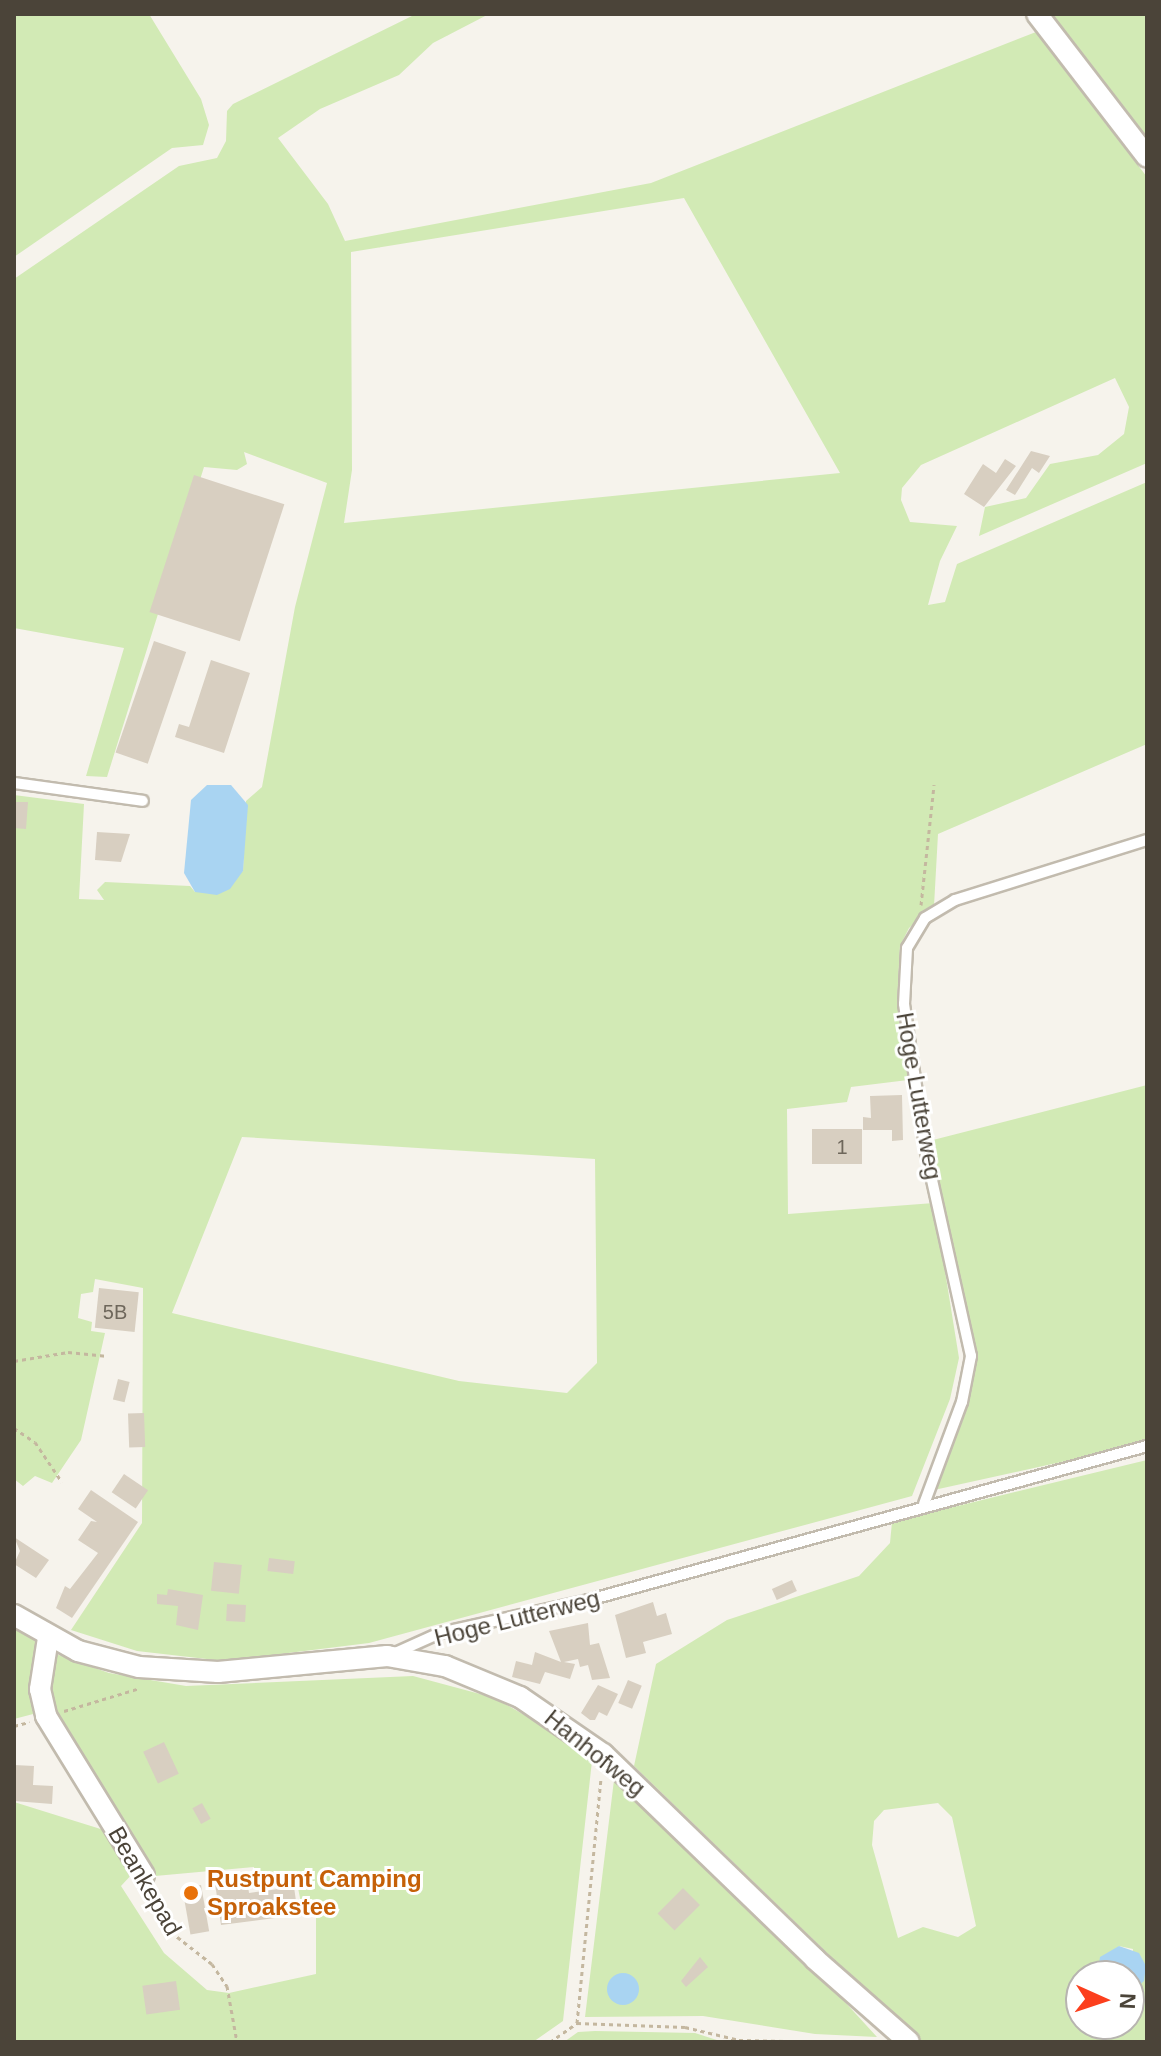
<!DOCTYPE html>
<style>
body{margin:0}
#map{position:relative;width:1161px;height:2056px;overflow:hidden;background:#f6f3ec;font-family:Helvetica,sans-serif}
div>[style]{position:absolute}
.green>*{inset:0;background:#d2eab5}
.water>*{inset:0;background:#a9d4f2}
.round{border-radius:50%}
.building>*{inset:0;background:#d8cfc1;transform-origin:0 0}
.path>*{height:3px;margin-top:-1.5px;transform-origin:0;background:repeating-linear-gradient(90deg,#c4b79f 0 4px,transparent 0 8px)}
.roads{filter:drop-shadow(2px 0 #c2bbae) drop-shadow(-2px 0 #c2bbae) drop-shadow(0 2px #c2bbae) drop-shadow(0 -2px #c2bbae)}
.lane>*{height:10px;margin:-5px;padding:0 5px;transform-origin:5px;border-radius:5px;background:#fff}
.street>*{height:20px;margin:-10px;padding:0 10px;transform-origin:10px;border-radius:10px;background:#fff}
.dots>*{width:22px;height:22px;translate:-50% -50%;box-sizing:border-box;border:4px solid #fff;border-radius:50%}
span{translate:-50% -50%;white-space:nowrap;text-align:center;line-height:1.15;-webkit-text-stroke:6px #fff;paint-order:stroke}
.number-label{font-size:20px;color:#6e675b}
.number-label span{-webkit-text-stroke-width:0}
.street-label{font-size:24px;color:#4b4439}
.food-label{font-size:24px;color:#c56008;font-weight:700}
.left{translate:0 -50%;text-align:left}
.frame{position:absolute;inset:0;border:16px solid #4b4439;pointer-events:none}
.north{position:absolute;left:1065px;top:1960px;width:80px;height:80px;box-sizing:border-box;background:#fff;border:2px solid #b7b4b0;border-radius:50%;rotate:93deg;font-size:22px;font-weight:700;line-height:32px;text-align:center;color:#4b4439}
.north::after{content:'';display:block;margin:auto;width:28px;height:36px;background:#fc3f1d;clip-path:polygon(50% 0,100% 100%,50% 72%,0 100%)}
</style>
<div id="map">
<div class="green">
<i style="clip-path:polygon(14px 14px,149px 14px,201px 99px,209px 125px,203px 145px,172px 148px,14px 257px)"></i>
<i style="clip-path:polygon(evenodd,416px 14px,489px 14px,433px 43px,399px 75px,320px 109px,278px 138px,328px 204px,345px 241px,651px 183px,1036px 32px,1147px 177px,1147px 463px,979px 536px,985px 507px,1026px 498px,1050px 464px,1098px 455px,1124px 434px,1129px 407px,1115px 378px,921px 465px,902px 488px,901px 500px,910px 522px,957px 526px,940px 561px,928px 605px,945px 602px,957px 564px,1147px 482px,1147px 744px,938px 834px,934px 906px,909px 928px,900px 946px,897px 1003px,908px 1080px,851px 1087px,847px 1102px,787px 1109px,788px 1214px,934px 1203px,959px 1358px,950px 1399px,912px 1496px,369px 1643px,224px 1661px,137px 1651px,71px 1630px,142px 1523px,143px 1288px,95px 1279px,93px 1292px,81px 1294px,78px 1318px,92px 1322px,91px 1331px,105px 1333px,81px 1440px,52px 1483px,35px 1476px,23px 1486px,14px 1479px,14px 795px,84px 804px,79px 899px,104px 900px,97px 890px,105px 882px,190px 886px,195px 892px,243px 871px,246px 801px,262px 787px,295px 607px,327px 483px,244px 452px,247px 464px,237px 470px,204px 467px,107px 777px,86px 776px,124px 648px,14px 628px,14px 279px,179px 166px,217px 158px,226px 141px,227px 111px,233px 104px,416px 14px,684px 198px,840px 473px,344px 523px,352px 470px,351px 252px,684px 198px,416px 14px,242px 1137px,595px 1159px,597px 1363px,567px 1393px,459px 1381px,172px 1313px,242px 1137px)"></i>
<i style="clip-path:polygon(1044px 14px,1147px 14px,1147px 149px)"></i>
<i style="clip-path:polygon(1147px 1085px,1147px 1443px,934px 1490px,966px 1402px,974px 1347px,929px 1141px)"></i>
<i style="clip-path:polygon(evenodd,1147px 1460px,1147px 2042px,919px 2042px,634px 1766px,656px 1664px,727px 1620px,859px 1576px,890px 1543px,892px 1522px,1147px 1460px,938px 1803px,952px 1817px,976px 1926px,958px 1937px,923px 1927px,898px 1938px,872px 1845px,874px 1821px,884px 1810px,938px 1803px,1147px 1460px,1119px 1946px,1133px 1949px,1129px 2024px,1081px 2024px,1081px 1976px,1097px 1976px,1119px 1946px)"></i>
<i style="clip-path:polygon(14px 1626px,39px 1641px,32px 1700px,37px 1713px,14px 1719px)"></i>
<i style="clip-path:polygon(53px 1653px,109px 1673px,186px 1686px,413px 1676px,495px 1698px,562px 1737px,592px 1761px,563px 2021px,533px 2042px,14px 2042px,14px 1802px,107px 1831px,134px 1872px,121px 1886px,164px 1953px,207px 1990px,229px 1993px,316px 1974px,316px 1901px,313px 1910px,303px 1913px,298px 1888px,291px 1884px,255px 1883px,254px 1867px,155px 1876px,51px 1705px,47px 1691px)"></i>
<i style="clip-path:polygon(614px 1780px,800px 1953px,877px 2037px,815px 2034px,703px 2016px,585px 2017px)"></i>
<i style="clip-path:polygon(595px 2031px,695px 2033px,723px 2042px,564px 2042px,578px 2032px)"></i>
</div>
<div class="water">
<i style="clip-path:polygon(207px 785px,231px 785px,248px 805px,243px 871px,230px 889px,217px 895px,195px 892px,184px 873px,191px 800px)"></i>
<i style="clip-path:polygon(1119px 1946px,1139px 1953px,1146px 1966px,1144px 1981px,1129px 1994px,1129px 1976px,1097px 1976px,1100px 1957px)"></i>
<i class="round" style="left:607px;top:1973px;width:32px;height:32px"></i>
</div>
<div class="building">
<i style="clip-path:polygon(1031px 451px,1050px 456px,1039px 473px,1032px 468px,1015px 495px,1006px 490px)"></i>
<i style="clip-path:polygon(1005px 459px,1016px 466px,984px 507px,964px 494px,983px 464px,996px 473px)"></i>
<i style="left:194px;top:475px;width:95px;height:144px;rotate:18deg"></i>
<i style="left:154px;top:641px;width:34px;height:118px;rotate:19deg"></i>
<i style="clip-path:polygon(211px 660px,250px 673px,224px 753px,175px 737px,179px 724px,189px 727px)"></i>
<i style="clip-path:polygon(14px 802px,28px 802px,26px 829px,14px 828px)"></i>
<i style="clip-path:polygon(97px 832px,130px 834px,121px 862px,95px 860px)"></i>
<i style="clip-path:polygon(902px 1095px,903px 1140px,892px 1141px,892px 1130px,863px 1130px,863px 1117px,871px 1118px,870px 1096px)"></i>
<i style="left:862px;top:1129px;width:35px;height:50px;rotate:90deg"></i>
<i style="left:99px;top:1288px;width:40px;height:40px;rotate:6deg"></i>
<i style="left:118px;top:1379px;width:12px;height:21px;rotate:14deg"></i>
<i style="left:144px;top:1413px;width:34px;height:16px;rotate:88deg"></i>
<i style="left:124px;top:1474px;width:29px;height:22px;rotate:34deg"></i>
<i style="clip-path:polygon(91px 1490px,138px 1522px,72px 1618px,56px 1608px,65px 1586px,70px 1589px,98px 1553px,78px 1540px,91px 1521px,97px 1522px,78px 1509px)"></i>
<i style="clip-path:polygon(14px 1537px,49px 1560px,36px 1578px,14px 1564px,20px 1551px)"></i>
<i style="left:269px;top:1558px;width:26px;height:13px;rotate:7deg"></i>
<i style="left:214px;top:1562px;width:28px;height:29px;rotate:6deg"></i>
<i style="left:792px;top:1580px;width:12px;height:22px;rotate:66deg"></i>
<i style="clip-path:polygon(168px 1589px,203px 1595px,198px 1630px,176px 1625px,178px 1606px,157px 1604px,157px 1594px,167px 1595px)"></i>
<i style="clip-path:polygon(653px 1602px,657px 1616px,666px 1613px,672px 1634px,643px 1642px,646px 1653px,626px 1658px,615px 1615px)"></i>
<i style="left:227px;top:1604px;width:19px;height:17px;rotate:3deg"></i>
<i style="clip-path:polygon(588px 1623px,590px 1645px,599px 1643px,610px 1678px,592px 1680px,588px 1665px,580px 1667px,578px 1659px,564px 1662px,575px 1664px,570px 1679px,545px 1672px,540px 1684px,512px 1677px,516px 1661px,532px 1665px,535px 1652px,561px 1662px,549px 1631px)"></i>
<i style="left:628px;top:1680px;width:15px;height:25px;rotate:23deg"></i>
<i style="clip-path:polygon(598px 1685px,618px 1694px,607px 1716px,599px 1712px,595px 1720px,590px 1720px,581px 1713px)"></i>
<i style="left:164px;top:1742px;width:35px;height:23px;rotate:65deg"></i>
<i style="clip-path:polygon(14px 1765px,34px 1766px,33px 1785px,53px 1786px,52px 1804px,14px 1801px)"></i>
<i style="left:202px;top:1803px;width:18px;height:11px;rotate:61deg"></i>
<i style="clip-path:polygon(247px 1879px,249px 1893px,294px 1887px,298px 1915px,221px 1925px,215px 1883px)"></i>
<i style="left:201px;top:1885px;width:47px;height:19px;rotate:80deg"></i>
<i style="left:683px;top:1888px;width:24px;height:36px;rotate:45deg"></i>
<i style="clip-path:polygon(700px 1957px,708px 1967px,686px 1987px,681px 1981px)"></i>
<i style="left:176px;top:1981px;width:29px;height:34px;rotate:82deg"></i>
</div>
<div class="path">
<i style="left:921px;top:905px;width:121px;rotate:-83.8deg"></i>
<i style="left:14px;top:1361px;width:55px;rotate:-9.5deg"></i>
<i style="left:68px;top:1352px;width:40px;rotate:5.7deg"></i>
<i style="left:14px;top:1428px;width:25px;rotate:34deg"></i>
<i style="left:35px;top:1442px;width:48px;rotate:56deg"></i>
<i style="left:64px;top:1711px;width:79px;rotate:-16.8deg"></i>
<i style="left:14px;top:1726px;width:16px;rotate:-15deg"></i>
<i style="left:153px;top:1893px;width:43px;rotate:65.2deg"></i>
<i style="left:171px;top:1932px;width:52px;rotate:38deg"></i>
<i style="left:212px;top:1964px;width:27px;rotate:56deg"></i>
<i style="left:227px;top:1986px;width:57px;rotate:79.9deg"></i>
<i style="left:577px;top:2023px;width:246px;rotate:-84.4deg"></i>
<i style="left:550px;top:2042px;width:33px;rotate:-35deg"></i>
<i style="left:577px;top:2023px;width:108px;rotate:2.1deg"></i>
<i style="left:685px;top:2027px;width:56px;rotate:13.5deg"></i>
<i style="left:739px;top:2040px;width:97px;rotate:1.2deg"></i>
</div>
<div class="roads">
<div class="lane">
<i style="left:14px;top:783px;width:130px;rotate:7.9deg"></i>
<i style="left:924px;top:1504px;width:109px;rotate:-69.6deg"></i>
<i style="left:962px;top:1402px;width:47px;rotate:-78.9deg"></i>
<i style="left:971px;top:1356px;width:208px;rotate:-102.5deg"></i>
<i style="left:926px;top:1153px;width:151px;rotate:-98.4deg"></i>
<i style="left:904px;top:1004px;width:56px;rotate:-86.9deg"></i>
<i style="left:907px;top:948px;width:35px;rotate:-59deg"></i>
<i style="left:925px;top:918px;width:35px;rotate:-31deg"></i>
<i style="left:955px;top:900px;width:201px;rotate:-17.4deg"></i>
<i style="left:393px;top:1654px;width:51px;rotate:-24.1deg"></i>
<i style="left:440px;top:1633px;width:153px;rotate:-12.5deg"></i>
<i style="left:589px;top:1600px;width:579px;rotate:-15.43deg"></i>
</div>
<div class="street">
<i style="left:1037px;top:14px;width:180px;rotate:52.4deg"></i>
<i style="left:14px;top:1615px;width:73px;rotate:29.4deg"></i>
<i style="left:78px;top:1651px;width:63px;rotate:14.7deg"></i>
<i style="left:139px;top:1667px;width:79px;rotate:3.6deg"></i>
<i style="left:218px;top:1672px;width:170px;rotate:-5.4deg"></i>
<i style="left:387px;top:1656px;width:59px;rotate:9.8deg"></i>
<i style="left:445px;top:1666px;width:81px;rotate:22.5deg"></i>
<i style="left:520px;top:1697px;width:101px;rotate:34.5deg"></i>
<i style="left:603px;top:1754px;width:295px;rotate:44deg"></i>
<i style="left:815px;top:1959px;width:125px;rotate:41.4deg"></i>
<i style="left:48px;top:1638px;width:52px;rotate:98.9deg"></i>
<i style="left:40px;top:1689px;width:28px;rotate:77deg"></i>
<i style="left:46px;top:1716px;width:187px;rotate:58.4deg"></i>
</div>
</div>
<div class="dots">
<i style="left:191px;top:1893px;background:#e8710a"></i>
</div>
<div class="number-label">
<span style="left:842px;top:1147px">1</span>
<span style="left:115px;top:1312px">5B</span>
</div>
<div class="street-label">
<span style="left:919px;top:1096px;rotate:80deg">Hoge Lutterweg</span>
<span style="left:517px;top:1618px;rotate:-14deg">Hoge Lutterweg</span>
<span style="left:595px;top:1753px;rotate:39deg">Hanhofweg</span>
<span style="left:145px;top:1881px;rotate:60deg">Beankepad</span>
</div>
<div class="food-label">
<span class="left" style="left:207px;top:1893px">Rustpunt Camping<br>Sproakstee</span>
</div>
<div class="frame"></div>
<div class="north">N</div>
</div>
